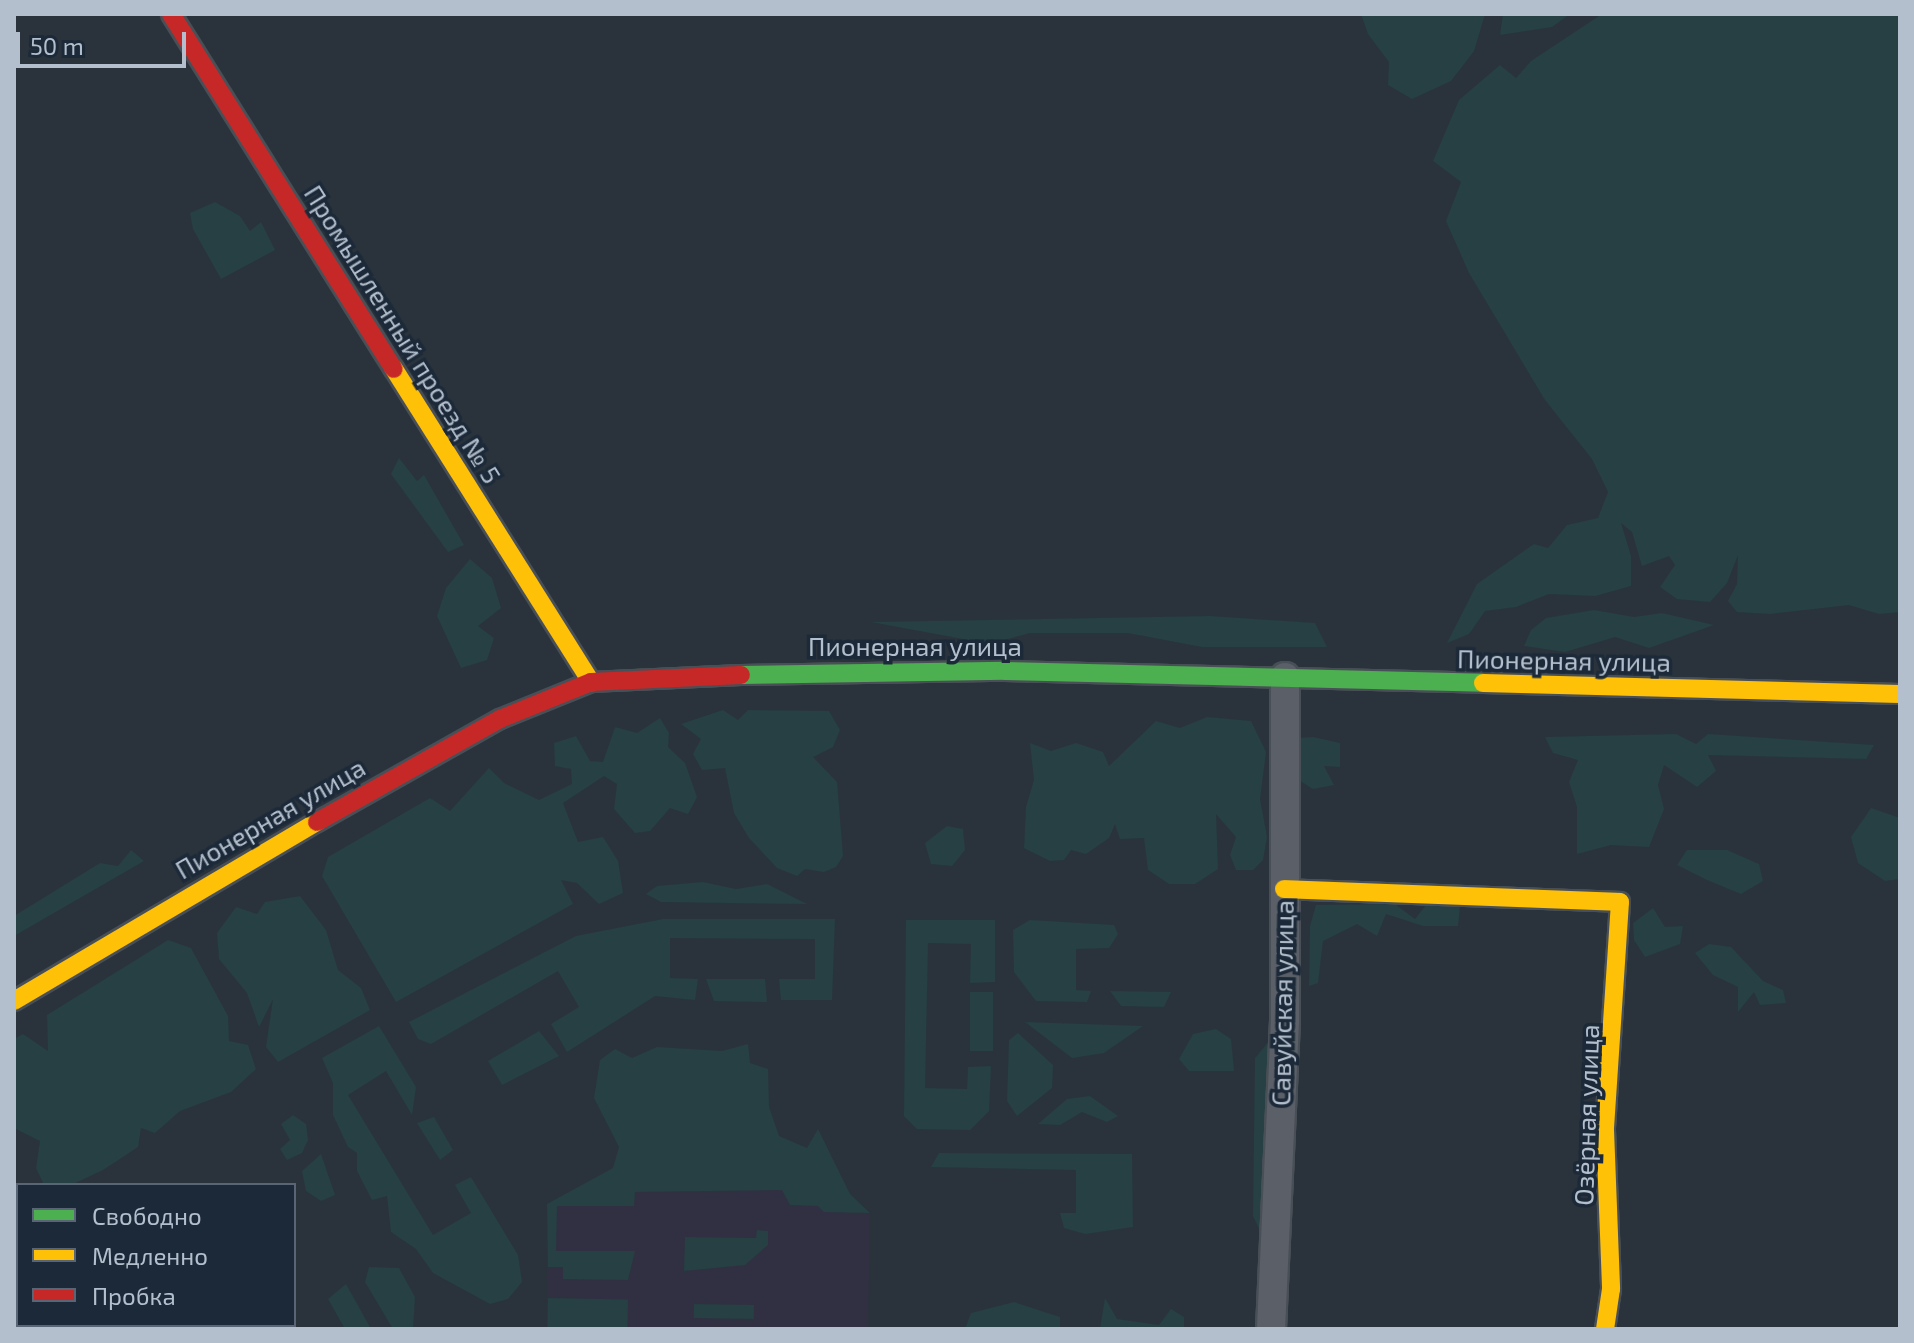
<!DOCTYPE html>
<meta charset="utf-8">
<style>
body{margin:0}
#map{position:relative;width:1914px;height:1343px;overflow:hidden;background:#2a333c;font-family:"Exo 2",sans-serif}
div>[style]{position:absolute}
.medical>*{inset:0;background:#303042}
.green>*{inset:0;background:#264043;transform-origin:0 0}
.roads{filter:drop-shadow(2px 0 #494f56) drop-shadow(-2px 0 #494f56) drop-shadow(0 2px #494f56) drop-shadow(0 -2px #494f56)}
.street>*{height:28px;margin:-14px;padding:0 14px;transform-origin:14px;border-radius:14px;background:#5b6068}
.fast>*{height:18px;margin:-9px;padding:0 9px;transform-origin:9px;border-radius:9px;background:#4caf50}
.slow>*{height:18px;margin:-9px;padding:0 9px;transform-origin:9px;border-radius:9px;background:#ffc107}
.jam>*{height:18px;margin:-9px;padding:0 9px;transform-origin:9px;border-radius:9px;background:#c62828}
span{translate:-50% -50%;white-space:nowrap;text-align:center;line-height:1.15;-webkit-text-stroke:7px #1c2938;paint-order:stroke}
.street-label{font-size:26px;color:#b4bfcd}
.frame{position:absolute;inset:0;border:16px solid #b4bfcd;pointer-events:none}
.legend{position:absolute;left:16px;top:1183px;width:280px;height:144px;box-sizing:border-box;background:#1c2938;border:2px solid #596574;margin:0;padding:10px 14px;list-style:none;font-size:24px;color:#b4bfcd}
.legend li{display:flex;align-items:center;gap:16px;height:40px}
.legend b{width:40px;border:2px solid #596574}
.scale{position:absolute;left:16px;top:32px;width:170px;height:36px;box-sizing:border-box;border:4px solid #b4bfcd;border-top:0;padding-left:10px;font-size:24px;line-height:28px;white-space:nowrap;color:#b4bfcd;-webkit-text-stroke:6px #1c2938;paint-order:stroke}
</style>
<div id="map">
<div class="medical">
<i style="clip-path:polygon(819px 1165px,870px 1213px,868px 1329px,547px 1329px,547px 1204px)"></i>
</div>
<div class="green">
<i style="clip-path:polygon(1361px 14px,1485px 14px,1474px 51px,1451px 81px,1412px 99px,1388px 85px,1389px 62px,1368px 34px)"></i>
<i style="clip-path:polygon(1503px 14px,1570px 14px,1552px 27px,1500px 35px)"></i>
<i style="clip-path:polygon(1602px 14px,1900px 14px,1900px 612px,1879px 614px,1849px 605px,1770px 614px,1737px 612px,1728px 601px,1737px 584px,1738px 555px,1727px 583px,1710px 602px,1677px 599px,1660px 587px,1675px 565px,1669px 556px,1642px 566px,1632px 532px,1621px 523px,1631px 556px,1631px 586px,1595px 596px,1549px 594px,1516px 607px,1485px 611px,1469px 634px,1447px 643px,1477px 584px,1534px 544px,1548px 548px,1567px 525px,1598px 518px,1608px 492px,1592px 459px,1545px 400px,1469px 273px,1446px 221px,1461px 182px,1433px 161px,1459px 100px,1500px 65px,1516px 78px,1531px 61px)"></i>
<i style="clip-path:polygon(215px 202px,240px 216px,250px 231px,261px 222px,275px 250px,221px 279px,193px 229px,190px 213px)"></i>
<i style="clip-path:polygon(399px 458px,417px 481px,424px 475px,464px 545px,448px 552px,391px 474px)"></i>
<i style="clip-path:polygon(470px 559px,492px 578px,501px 608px,478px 626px,494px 638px,487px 660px,461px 668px,437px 616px,446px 588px)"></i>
<i style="clip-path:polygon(1594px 610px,1634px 617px,1662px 613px,1714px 625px,1649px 648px,1615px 637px,1565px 652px,1524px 646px,1531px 630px,1546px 618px)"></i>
<i style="clip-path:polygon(1210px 616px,1315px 623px,1327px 647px,1202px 647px,1128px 633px,1030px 633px,990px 644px,871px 622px)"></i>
<i style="clip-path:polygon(723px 710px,738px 720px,748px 710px,829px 711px,840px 730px,833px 747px,813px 757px,837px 782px,843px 856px,836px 867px,824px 872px,805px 869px,797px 876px,777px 868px,749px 838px,734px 813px,725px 768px,702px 770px,693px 754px,701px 739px,681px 724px)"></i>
<i style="clip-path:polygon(1207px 717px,1251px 721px,1266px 752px,1260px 799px,1267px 837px,1263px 860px,1253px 870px,1236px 870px,1230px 855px,1236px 837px,1216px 814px,1218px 869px,1195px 884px,1169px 884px,1148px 870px,1144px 838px,1120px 839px,1115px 824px,1109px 838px,1086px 854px,1071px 850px,1064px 860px,1050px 861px,1024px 848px,1026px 807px,1034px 780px,1030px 743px,1051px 751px,1076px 743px,1103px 752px,1109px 766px,1156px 721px,1180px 728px)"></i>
<i style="clip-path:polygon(660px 718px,669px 733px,668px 747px,685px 763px,697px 797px,688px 814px,670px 808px,650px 831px,635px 833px,614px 809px,617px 784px,604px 776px,563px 803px,578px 842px,603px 837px,618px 861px,623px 893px,599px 904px,577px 883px,561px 880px,573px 904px,396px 1002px,322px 876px,328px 857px,430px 798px,450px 811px,489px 768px,504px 783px,539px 800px,572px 784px,571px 769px,555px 766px,554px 743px,576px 736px,590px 761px,603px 762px,615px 727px,637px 733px)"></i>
<i style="clip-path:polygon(1676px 734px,1696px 744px,1708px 734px,1874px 745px,1866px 759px,1708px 755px,1716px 771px,1697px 787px,1664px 765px,1658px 785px,1664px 809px,1649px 847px,1611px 845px,1577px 854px,1577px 807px,1569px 782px,1578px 760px,1553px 753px,1545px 737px)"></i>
<i style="clip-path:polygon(1313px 737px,1340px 743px,1340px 767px,1324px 766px,1334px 785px,1313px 789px,1300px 781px,1295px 738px)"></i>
<i style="clip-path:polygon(1871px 808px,1900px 818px,1900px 879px,1885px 881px,1858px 863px,1851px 837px)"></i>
<i style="clip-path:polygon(947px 826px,963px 829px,965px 850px,952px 866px,931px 864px,925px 843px)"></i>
<i style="clip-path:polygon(131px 850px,144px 861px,14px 936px,14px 916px,100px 863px,118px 866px)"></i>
<i style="clip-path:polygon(1687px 850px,1727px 850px,1759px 864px,1763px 881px,1741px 894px,1707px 880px,1677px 865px)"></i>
<i style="clip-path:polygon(703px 882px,736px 889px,767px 884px,807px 904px,661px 902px,646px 894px,657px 886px)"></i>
<i style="clip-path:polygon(300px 896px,326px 930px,338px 970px,361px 988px,370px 1010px,278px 1062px,266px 1047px,273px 999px,259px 1027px,247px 993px,219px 959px,217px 933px,236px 907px,257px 914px,265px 902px)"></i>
<i style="clip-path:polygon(1395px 904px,1415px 919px,1426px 905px,1460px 906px,1458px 926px,1423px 926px,1386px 914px,1377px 936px,1357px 924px,1323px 941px,1318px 983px,1309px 986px,1310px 926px,1316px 905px)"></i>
<i style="clip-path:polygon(1653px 908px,1665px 927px,1683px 926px,1680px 944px,1645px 957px,1634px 940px,1633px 923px)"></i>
<i style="clip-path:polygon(663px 919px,835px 919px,832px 1000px,781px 1000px,779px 979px,815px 979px,815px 939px,670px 938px,670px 978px,698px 979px,695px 1000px,655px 996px,567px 1052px,551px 1024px,579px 1007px,558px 971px,431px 1044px,418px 1039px,409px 1022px,576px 936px)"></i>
<i style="clip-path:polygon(906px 920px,995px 920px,995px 982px,970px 983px,971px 944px,928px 943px,925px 1088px,967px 1089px,968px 1067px,991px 1066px,989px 1111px,970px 1130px,917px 1129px,904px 1116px)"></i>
<i style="clip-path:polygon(1030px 920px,1114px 925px,1118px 934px,1109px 948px,1076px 949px,1076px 990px,1091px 991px,1087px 1002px,1036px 1001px,1014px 972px,1013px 930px)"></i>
<i style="clip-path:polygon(168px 940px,191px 948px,228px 1016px,229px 1041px,248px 1045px,256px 1069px,231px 1092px,180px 1111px,155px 1133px,141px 1128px,138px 1147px,103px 1170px,71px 1185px,44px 1185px,36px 1168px,40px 1141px,14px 1128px,14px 1039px,23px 1034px,48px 1051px,47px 1015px)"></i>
<i style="clip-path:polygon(1709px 944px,1731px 947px,1763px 981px,1783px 990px,1786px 1003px,1760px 1005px,1754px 992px,1738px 1012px,1738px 987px,1713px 975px,1695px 953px)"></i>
<i style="clip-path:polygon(706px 979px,765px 979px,767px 1002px,714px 1001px)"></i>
<i style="clip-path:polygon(1110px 991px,1171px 992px,1164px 1007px,1121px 1006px)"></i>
<i style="left:970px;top:992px;width:23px;height:59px"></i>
<i style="clip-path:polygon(1025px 1022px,1143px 1026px,1104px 1053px,1072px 1058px)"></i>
<i style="clip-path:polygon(379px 1026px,416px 1087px,412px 1115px,386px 1071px,348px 1095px,433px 1235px,471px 1213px,455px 1185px,471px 1177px,518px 1255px,522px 1282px,508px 1299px,490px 1304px,433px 1273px,416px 1249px,391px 1232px,387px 1196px,372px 1200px,357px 1171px,357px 1153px,348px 1147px,333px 1115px,333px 1083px,322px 1058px)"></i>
<i style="clip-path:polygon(1216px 1029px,1231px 1039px,1234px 1071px,1189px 1071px,1179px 1059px,1193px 1034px)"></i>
<i style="clip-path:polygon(539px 1031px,559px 1056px,502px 1085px,488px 1061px)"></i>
<i style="clip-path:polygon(1018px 1033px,1053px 1065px,1052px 1088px,1017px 1116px,1007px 1101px,1009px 1040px)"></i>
<i style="clip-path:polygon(1270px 1040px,1262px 1235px,1253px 1216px,1255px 1058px)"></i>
<i style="clip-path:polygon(748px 1044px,750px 1063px,768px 1069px,769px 1107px,779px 1136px,807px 1148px,818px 1129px,850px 1194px,870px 1213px,824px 1212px,818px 1206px,790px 1205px,782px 1190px,635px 1192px,634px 1206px,557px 1206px,556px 1251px,635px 1251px,628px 1280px,563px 1279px,563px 1267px,548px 1267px,547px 1204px,613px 1168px,619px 1147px,594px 1098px,600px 1060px,615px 1049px,632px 1058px,657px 1047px,722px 1051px)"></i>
<i style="clip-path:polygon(1090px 1096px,1118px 1116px,1107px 1122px,1082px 1112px,1060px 1125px,1038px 1124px,1067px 1099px)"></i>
<i style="clip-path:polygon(293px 1115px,306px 1124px,308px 1140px,302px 1153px,287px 1160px,280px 1149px,290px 1140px,281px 1124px)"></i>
<i style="clip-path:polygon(434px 1117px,453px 1150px,440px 1160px,417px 1123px)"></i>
<i style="clip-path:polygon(939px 1153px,1132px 1154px,1133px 1227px,1085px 1234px,1064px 1228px,1060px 1213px,1076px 1213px,1076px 1170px,931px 1167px)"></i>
<i style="clip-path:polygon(321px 1154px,335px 1195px,321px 1201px,306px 1191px,302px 1171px)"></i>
<i style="clip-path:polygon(757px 1230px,768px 1231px,768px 1245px,745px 1265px,684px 1271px,685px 1237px,756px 1238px)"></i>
<i style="clip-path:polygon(18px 1245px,18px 1325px,274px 1329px,14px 1329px)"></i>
<i style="clip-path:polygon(369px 1267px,399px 1268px,415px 1297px,413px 1329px,393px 1329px,365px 1282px)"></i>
<i style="clip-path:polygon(346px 1284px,371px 1329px,345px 1329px,328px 1299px)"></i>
<i style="left:548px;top:1298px;width:80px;height:31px;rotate:1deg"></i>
<i style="clip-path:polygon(1105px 1298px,1117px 1319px,1159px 1325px,1171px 1309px,1184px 1317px,1184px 1329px,1100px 1329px)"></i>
<i style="clip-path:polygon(1014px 1302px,1060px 1317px,1060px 1329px,965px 1329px,971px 1313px)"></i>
<i style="left:694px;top:1304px;width:60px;height:14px;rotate:1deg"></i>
</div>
<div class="roads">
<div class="street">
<i style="left:1271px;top:1329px;width:308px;rotate:-87.4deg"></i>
<i style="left:1285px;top:1021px;width:344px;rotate:-90deg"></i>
</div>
<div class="fast">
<i style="left:741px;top:675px;width:264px;rotate:-0.9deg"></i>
<i style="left:1005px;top:671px;width:478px;rotate:1.4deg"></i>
</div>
<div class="slow">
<i style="left:394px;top:369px;width:370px;rotate:57.8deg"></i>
<i style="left:1483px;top:683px;width:417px;rotate:1.5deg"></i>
<i style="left:1284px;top:889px;width:336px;rotate:2.2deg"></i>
<i style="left:1620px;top:902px;width:228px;rotate:93.8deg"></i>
<i style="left:1605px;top:1130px;width:159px;rotate:87.8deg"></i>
<i style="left:1611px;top:1289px;width:40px;rotate:98.5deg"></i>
<i style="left:14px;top:1001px;width:352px;rotate:-30.6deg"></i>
</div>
<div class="jam">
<i style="left:171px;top:14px;width:419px;rotate:57.9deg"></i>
<i style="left:317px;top:822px;width:210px;rotate:-29.4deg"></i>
<i style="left:500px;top:719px;width:98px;rotate:-22.1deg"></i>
<i style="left:591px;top:682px;width:150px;rotate:-2.7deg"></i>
</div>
</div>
<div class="street-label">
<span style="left:403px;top:334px;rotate:58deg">Промышленный проезд № 5</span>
<span style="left:915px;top:646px">Пионерная улица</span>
<span style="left:1564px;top:660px;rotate:1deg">Пионерная улица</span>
<span style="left:270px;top:818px;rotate:-30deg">Пионерная улица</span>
<span style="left:1282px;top:1003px;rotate:-89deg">Савуйская улица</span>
<span style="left:1586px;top:1115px;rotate:-88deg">Озёрная улица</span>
</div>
<div class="frame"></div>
<ul class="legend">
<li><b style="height:10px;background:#4caf50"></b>Свободно</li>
<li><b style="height:10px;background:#ffc107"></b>Медленно</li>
<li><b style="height:10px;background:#c62828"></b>Пробка</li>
</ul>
<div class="scale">50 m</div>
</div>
